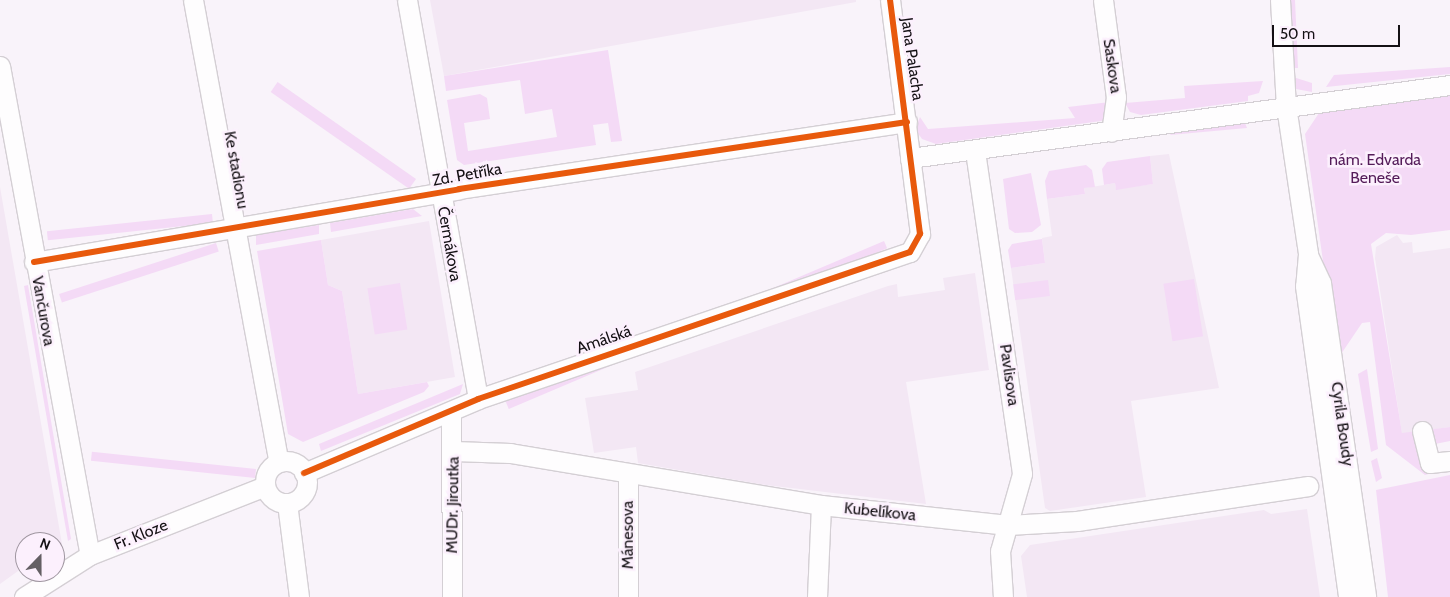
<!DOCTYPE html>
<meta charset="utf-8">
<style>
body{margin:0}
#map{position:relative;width:1450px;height:597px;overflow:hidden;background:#f9f3fa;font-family:Cabin,sans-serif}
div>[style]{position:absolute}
.built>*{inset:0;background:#f3e7f4}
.green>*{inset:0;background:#f4daf6;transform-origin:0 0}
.roads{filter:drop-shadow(1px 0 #d4cfd4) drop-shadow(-1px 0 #d4cfd4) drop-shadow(0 1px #d4cfd4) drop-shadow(0 -1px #d4cfd4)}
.minor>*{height:19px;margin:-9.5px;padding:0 9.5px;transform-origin:9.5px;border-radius:9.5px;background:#fefdfe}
.minor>.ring{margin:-9.5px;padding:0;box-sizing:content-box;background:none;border:19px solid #fefdfe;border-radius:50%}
.cycleway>*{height:6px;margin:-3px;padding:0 3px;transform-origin:3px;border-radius:3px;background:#e8590c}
span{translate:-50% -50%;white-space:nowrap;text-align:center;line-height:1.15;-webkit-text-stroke:5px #fcf0fd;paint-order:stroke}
.street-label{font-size:16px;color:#141014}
.park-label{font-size:16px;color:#541c59}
.north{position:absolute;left:15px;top:532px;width:50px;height:50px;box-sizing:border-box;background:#fcf0fd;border:1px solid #9f96a0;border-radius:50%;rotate:22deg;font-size:14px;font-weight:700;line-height:20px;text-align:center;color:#141014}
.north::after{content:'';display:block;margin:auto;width:18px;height:22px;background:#645f64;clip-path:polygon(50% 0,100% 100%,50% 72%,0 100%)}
.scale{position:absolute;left:1272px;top:25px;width:128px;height:22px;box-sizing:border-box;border:2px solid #141014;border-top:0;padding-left:6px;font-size:15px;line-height:18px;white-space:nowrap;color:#141014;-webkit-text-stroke:4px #fcf0fd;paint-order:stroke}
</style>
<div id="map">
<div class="built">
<i style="clip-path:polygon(430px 0,856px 0,856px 2px,444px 76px)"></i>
<i style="clip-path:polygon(1169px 154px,1219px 388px,1131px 401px,1146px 497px,1050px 511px,1045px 508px,1011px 268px,1045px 263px,1042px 238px,1052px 236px,1047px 199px,1085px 194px,1084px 188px,1104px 185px,1115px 183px,1116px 189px,1153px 184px,1150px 156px)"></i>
<i style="clip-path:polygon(0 187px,62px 544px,55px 548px,55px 542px,25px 542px,25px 566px,0 584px)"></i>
<i style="clip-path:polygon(429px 221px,455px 377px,358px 394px,342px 291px,328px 285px,321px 240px)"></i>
<i style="clip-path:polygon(1397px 235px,1403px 243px,1412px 242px,1413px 253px,1450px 248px,1450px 427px,1402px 434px,1375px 258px,1376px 247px)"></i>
<i style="clip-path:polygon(975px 273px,989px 370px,906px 382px,926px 504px,766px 485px,638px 463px,636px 447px,594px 453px,585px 398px,638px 390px,635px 372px,888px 286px,897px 284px,898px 297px,945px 290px,943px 278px)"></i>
<i style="clip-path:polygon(1307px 509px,1320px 597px,1027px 597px,1021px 556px,1030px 545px,1264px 510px,1271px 514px)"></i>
</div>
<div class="green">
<i style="clip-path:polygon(1289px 0,1295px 0,1298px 68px,1291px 68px)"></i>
<i style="clip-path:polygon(608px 50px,622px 141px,611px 142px,608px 123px,593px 125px,596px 145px,464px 165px,457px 160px,447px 100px,480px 94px,487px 98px,490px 119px,464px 123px,468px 151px,557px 137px,552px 109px,525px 114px,520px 80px,446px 91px,444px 76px)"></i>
<i style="clip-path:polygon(1450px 67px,1450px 74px,1326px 87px,1334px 75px)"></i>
<i style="clip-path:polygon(1293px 77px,1312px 83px,1312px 92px,1296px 89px)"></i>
<i style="clip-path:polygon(1263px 81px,1259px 93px,1248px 96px,1248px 101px,1141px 115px,1130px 112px,1125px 103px,1185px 98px,1184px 86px)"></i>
<i style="clip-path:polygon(1450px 94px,1450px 230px,1411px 235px,1386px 233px,1371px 244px,1402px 433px,1417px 431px,1425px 469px,1432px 473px,1425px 475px,1386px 445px,1370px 322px,1362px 323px,1337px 360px,1305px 134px,1319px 113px)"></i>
<i style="clip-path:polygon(1110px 102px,1106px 119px,1101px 121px,936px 144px,922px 139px,915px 129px,920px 117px,928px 129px,1075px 118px,1068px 107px)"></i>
<i style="clip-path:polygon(1245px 123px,1247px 128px,1170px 135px,1172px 133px)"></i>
<i style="clip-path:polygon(1150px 156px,1153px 184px,1116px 190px,1115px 183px,1104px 185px,1102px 169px,1107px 162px)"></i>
<i style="clip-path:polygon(1086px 165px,1092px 170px,1095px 187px,1084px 188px,1085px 194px,1047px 199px,1045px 181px,1049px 171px)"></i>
<i style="clip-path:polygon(1031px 173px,1041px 225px,1032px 232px,1015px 233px,1009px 229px,1003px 179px)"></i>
<i style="left:416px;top:179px;width:12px;height:169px;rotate:125deg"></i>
<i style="clip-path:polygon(413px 209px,422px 216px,331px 232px,330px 223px)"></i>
<i style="left:212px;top:214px;width:9px;height:166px;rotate:84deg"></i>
<i style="clip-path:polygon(319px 225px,319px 234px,256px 245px,256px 235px)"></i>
<i style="clip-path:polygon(1042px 239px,1045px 263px,1011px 268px,1008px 250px,1012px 244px)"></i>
<i style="clip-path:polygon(321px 240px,328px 285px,342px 291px,358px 394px,427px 382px,429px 386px,424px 392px,303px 442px,288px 434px,257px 251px)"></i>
<i style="left:884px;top:241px;width:8px;height:411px;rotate:67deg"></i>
<i style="left:216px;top:243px;width:9px;height:165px;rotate:72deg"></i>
<i style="left:1194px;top:279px;width:58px;height:31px;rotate:81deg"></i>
<i style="left:1048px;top:280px;width:16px;height:35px;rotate:83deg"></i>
<i style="left:400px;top:283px;width:47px;height:33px;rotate:81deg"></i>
<i style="clip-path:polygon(28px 285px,71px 539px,68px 541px,24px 286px)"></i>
<i style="clip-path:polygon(1367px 369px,1378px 449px,1371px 452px,1358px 374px)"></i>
<i style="clip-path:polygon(463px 384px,460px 394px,321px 451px,319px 444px)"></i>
<i style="clip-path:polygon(1450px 427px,1450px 441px,1435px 444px,1426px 430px)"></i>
<i style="clip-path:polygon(1377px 458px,1382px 478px,1376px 482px,1371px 461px)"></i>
<i style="left:256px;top:469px;width:9px;height:165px;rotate:96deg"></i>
<i style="clip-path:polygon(1450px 475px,1450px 597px,1388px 597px,1376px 490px)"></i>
</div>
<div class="roads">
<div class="minor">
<i style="left:193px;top:0;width:470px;rotate:79.5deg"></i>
<i style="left:407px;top:0;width:405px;rotate:79.9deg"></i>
<i style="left:1103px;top:0;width:98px;rotate:82.4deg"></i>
<i style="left:1116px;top:97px;width:35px;rotate:98deg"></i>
<i style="left:1280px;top:0;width:106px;rotate:86.8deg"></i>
<i style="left:1286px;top:106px;width:150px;rotate:81.5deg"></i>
<i style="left:1308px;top:254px;width:32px;rotate:95deg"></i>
<i style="left:1305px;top:286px;width:314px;rotate:82.1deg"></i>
<i style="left:0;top:66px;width:497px;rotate:79.6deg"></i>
<i style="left:975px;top:151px;width:326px;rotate:81.7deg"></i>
<i style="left:1022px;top:474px;width:80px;rotate:105.9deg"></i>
<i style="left:1000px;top:551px;width:46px;rotate:86.3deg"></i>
<i style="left:910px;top:158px;width:545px;rotate:-7.7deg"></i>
<i style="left:1308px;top:255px;width:31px;rotate:65deg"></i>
<i style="left:1321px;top:283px;width:317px;rotate:81.8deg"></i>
<i style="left:34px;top:262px;width:431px;rotate:-9.7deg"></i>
<i style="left:459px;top:189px;width:453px;rotate:-8.5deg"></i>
<i style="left:451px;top:413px;width:184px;rotate:89.7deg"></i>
<i style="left:1422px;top:431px;width:33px;rotate:76deg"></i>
<i style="left:1430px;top:463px;width:20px;rotate:-6deg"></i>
<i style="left:454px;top:451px;width:56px;rotate:2deg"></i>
<i style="left:510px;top:453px;width:315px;rotate:9.5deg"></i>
<i style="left:821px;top:505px;width:188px;rotate:6.1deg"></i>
<i style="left:1008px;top:525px;width:69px;rotate:-3.3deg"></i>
<i style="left:1077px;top:521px;width:234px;rotate:-8.6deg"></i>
<i class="ring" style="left:265px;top:461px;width:23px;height:23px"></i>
<i style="left:304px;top:473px;width:189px;rotate:-23deg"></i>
<i style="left:478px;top:399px;width:456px;rotate:-18.8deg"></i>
<i style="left:910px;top:252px;width:21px;rotate:-61deg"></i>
<i style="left:920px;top:234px;width:236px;rotate:-97.3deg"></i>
<i style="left:628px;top:474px;width:123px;rotate:90deg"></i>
<i style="left:287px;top:503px;width:95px;rotate:82.7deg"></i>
<i style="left:24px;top:597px;width:78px;rotate:-32.5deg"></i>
<i style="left:90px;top:555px;width:188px;rotate:-21.5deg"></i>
<i style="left:817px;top:597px;width:92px;rotate:-87.5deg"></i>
</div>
</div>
<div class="cycleway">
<i style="left:34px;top:262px;width:431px;rotate:-9.7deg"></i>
<i style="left:459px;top:189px;width:453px;rotate:-8.5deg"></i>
<i style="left:304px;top:473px;width:189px;rotate:-23deg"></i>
<i style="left:478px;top:399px;width:456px;rotate:-18.8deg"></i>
<i style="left:910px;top:252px;width:21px;rotate:-61deg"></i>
<i style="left:920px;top:234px;width:236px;rotate:-97.3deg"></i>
</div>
<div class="street-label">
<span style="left:912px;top:59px;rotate:82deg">Jana Palacha</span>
<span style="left:1112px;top:66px;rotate:82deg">Saskova</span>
<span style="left:236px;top:170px;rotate:80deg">Ke stadionu</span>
<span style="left:467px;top:175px;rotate:-10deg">Zd. Petříka</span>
<span style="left:449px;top:244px;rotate:80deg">Čermákova</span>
<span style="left:43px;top:311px;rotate:80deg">Vančurova</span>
<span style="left:604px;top:340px;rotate:-19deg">Amálská</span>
<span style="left:1009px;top:375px;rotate:82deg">Pavlisova</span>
<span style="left:1342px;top:424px;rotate:82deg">Cyrila Boudy</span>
<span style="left:453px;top:505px;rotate:-89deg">MUDr. Jiroutka</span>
<span style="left:880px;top:512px;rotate:6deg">Kubelíkova</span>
<span style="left:141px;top:535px;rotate:-22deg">Fr. Kloze</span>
<span style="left:628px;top:535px;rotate:-90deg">Mánesova</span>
</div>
<div class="park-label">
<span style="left:1375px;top:169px">nám. Edvarda<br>Beneše</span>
</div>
<div class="north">N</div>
<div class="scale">50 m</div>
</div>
